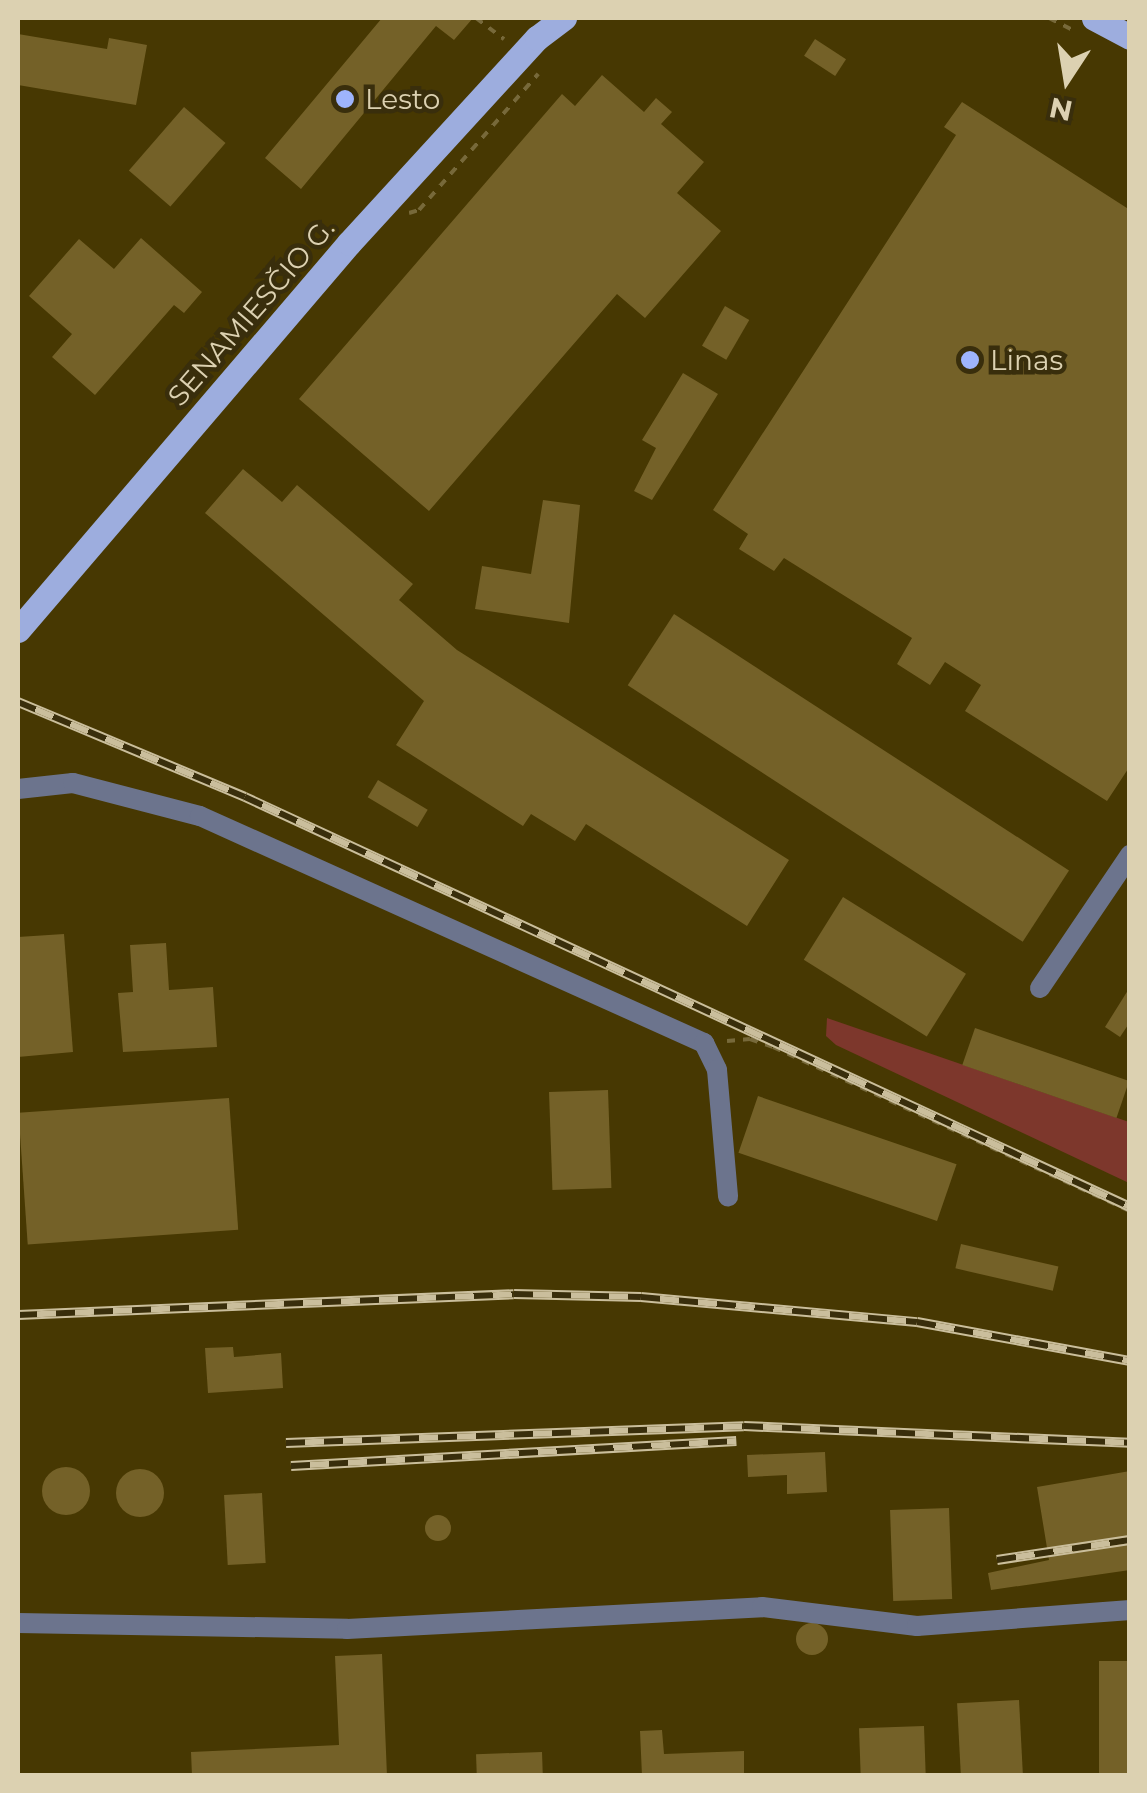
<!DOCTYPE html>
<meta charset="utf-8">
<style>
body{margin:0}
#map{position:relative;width:1147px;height:1793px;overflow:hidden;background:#473802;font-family:Montserrat,sans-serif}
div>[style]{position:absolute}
.green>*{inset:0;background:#7d372c}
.building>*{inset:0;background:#746128;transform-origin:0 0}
.round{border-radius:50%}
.path>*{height:4px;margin-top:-2px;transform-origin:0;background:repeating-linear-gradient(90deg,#77693a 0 8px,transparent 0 16px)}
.street>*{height:20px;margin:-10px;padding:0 10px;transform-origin:10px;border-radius:10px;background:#6c748d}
.primary>*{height:25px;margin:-12.5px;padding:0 12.5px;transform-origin:12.5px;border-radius:12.5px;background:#9dadde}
.rail>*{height:10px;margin-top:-5px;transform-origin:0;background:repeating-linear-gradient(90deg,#392e0c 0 19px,#cabe9c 0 38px);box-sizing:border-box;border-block:2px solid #cabe9c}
.dots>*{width:28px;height:28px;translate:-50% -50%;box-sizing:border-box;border:5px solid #392e0c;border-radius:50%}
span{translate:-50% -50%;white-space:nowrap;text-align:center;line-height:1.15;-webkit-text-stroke:9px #392e0c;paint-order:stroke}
.poi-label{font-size:28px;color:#dcd1b1}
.left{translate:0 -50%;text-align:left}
.street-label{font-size:28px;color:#dcd1b1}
.frame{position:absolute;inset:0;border:20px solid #dcd1b1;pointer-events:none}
.north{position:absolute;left:1017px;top:30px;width:100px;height:100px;-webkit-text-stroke:8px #392e0c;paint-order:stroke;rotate:192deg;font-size:28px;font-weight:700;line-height:40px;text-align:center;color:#dcd1b1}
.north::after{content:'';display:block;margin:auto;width:35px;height:45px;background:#dcd1b1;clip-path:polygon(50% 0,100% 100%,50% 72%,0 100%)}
</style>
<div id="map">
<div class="green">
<i style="clip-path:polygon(827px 1018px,1129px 1122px,1129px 1183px,836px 1045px,826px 1036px)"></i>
</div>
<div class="building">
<i style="clip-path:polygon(382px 18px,473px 18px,454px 40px,436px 26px,301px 189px,265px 158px)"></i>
<i style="clip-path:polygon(18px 34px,107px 49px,109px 38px,147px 45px,136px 105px,18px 85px)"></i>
<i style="left:815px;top:39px;width:37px;height:20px;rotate:33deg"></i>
<i style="clip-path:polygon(602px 75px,644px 112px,656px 98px,672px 112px,661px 124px,704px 162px,677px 193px,721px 231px,645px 318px,617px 294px,429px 511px,299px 399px,562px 94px,575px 106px)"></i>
<i style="clip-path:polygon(962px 102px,1130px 210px,1130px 766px,1107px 801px,965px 711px,981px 685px,945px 662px,930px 685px,897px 664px,912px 638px,784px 558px,774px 571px,739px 549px,748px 534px,713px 510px,956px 135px,944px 127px)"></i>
<i style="left:184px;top:107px;width:55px;height:84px;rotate:41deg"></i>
<i style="clip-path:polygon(141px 238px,202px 292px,184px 313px,174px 305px,95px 395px,52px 357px,72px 334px,29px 296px,79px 239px,114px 269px)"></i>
<i style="left:725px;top:306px;width:28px;height:46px;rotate:30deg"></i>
<i style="clip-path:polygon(683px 373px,718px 394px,652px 500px,634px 491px,656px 448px,642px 440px)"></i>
<i style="clip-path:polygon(243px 469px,282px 502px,297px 485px,413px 584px,399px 600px,457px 650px,789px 860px,747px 926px,586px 824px,575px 841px,531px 814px,523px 826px,396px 745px,424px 701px,205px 513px)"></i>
<i style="clip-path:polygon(543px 500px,580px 505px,569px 623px,475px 609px,482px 566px,531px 574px)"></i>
<i style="left:674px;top:614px;width:471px;height:85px;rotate:33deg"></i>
<i style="left:378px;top:780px;width:58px;height:20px;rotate:31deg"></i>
<i style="left:843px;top:897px;width:145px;height:74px;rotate:32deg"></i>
<i style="clip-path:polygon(64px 934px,73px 1052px,18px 1057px,18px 937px)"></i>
<i style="clip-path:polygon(166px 943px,169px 990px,213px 987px,217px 1047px,123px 1052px,118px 993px,133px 992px,130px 945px)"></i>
<i style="clip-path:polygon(1130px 987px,1130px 1022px,1120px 1037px,1105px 1027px)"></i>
<i style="left:975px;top:1028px;width:163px;height:39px;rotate:19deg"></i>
<i style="left:608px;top:1090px;width:98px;height:59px;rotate:88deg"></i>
<i style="left:758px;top:1096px;width:210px;height:60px;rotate:19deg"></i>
<i style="left:229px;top:1098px;width:132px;height:211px;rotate:86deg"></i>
<i style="left:961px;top:1244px;width:100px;height:25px;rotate:13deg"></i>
<i style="clip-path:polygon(233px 1347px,234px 1357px,281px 1353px,283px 1388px,208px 1393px,205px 1348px)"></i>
<i style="clip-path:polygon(825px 1452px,827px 1492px,787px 1494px,787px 1475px,748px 1477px,747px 1455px)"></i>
<i class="round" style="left:42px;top:1467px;width:48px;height:48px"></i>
<i class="round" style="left:116px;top:1469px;width:48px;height:48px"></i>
<i style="clip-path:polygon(1130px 1471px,1130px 1570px,991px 1590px,988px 1573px,1049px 1560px,1037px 1487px)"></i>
<i style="left:262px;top:1493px;width:70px;height:38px;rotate:87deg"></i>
<i style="left:949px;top:1508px;width:91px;height:59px;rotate:88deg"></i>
<i class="round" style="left:425px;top:1515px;width:26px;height:26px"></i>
<i class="round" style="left:796px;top:1623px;width:32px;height:32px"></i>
<i style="clip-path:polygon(382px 1654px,387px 1776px,192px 1776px,191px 1752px,339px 1745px,335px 1656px)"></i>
<i style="left:1130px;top:1661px;width:115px;height:31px;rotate:90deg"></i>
<i style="left:1019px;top:1700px;width:76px;height:62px;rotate:87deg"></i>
<i style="left:924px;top:1726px;width:50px;height:65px;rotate:88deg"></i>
<i style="clip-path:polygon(662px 1730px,664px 1754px,744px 1751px,744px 1776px,642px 1776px,640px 1731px)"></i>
<i style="left:542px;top:1752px;width:24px;height:66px;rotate:88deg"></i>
</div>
<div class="path">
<i style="left:476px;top:18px;width:35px;rotate:37deg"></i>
<i style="left:1049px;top:18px;width:31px;rotate:27deg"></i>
<i style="left:409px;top:213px;width:10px;rotate:-17deg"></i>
<i style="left:419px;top:210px;width:181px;rotate:-48.8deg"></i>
<i style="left:727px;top:1041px;width:23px;rotate:-5deg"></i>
<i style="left:750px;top:1039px;width:24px;rotate:19deg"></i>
<i style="left:773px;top:1047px;width:393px;rotate:24.7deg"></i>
</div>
<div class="street">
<i style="left:18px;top:789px;width:55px;rotate:-6.2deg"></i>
<i style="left:73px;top:783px;width:131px;rotate:14.6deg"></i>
<i style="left:200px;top:816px;width:553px;rotate:24.25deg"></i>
<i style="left:704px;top:1043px;width:30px;rotate:64deg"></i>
<i style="left:717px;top:1070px;width:127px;rotate:85deg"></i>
<i style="left:1040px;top:988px;width:161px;rotate:-55.9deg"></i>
<i style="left:18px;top:1623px;width:329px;rotate:1deg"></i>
<i style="left:347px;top:1629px;width:416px;rotate:-3deg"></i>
<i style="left:762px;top:1607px;width:156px;rotate:7deg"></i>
<i style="left:917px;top:1626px;width:214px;rotate:-4.3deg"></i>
</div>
<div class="primary">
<i style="left:1094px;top:18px;width:41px;rotate:27.8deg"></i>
<i style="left:18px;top:630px;width:509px;rotate:-49.46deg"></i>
<i style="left:349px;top:243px;width:278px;rotate:-47.5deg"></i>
<i style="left:537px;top:38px;width:34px;rotate:-37deg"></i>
</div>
<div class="rail">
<i style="left:18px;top:702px;width:246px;rotate:22.7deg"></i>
<i style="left:245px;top:797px;width:975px;rotate:24.86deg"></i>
<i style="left:18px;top:1315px;width:496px;rotate:-2.4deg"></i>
<i style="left:514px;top:1294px;width:127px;rotate:1.4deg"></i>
<i style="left:641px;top:1297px;width:277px;rotate:5.2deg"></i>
<i style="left:917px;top:1322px;width:217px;rotate:10.4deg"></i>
<i style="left:286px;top:1443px;width:458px;rotate:-2.1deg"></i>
<i style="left:744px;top:1426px;width:386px;rotate:2.5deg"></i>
<i style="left:291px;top:1466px;width:446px;rotate:-3.2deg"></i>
<i style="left:997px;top:1560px;width:134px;rotate:-8.6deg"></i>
</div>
<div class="dots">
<i style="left:345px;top:99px;background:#9eb4fd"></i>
<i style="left:970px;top:360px;background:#9eb4fd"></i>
</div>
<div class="poi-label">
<span class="left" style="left:365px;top:99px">Lesto</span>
<span class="left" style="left:990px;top:360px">Linas</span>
</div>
<div class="street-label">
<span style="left:251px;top:312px;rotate:-49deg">SENAMIESČIO G.</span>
</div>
<div class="frame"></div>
<div class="north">N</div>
</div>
